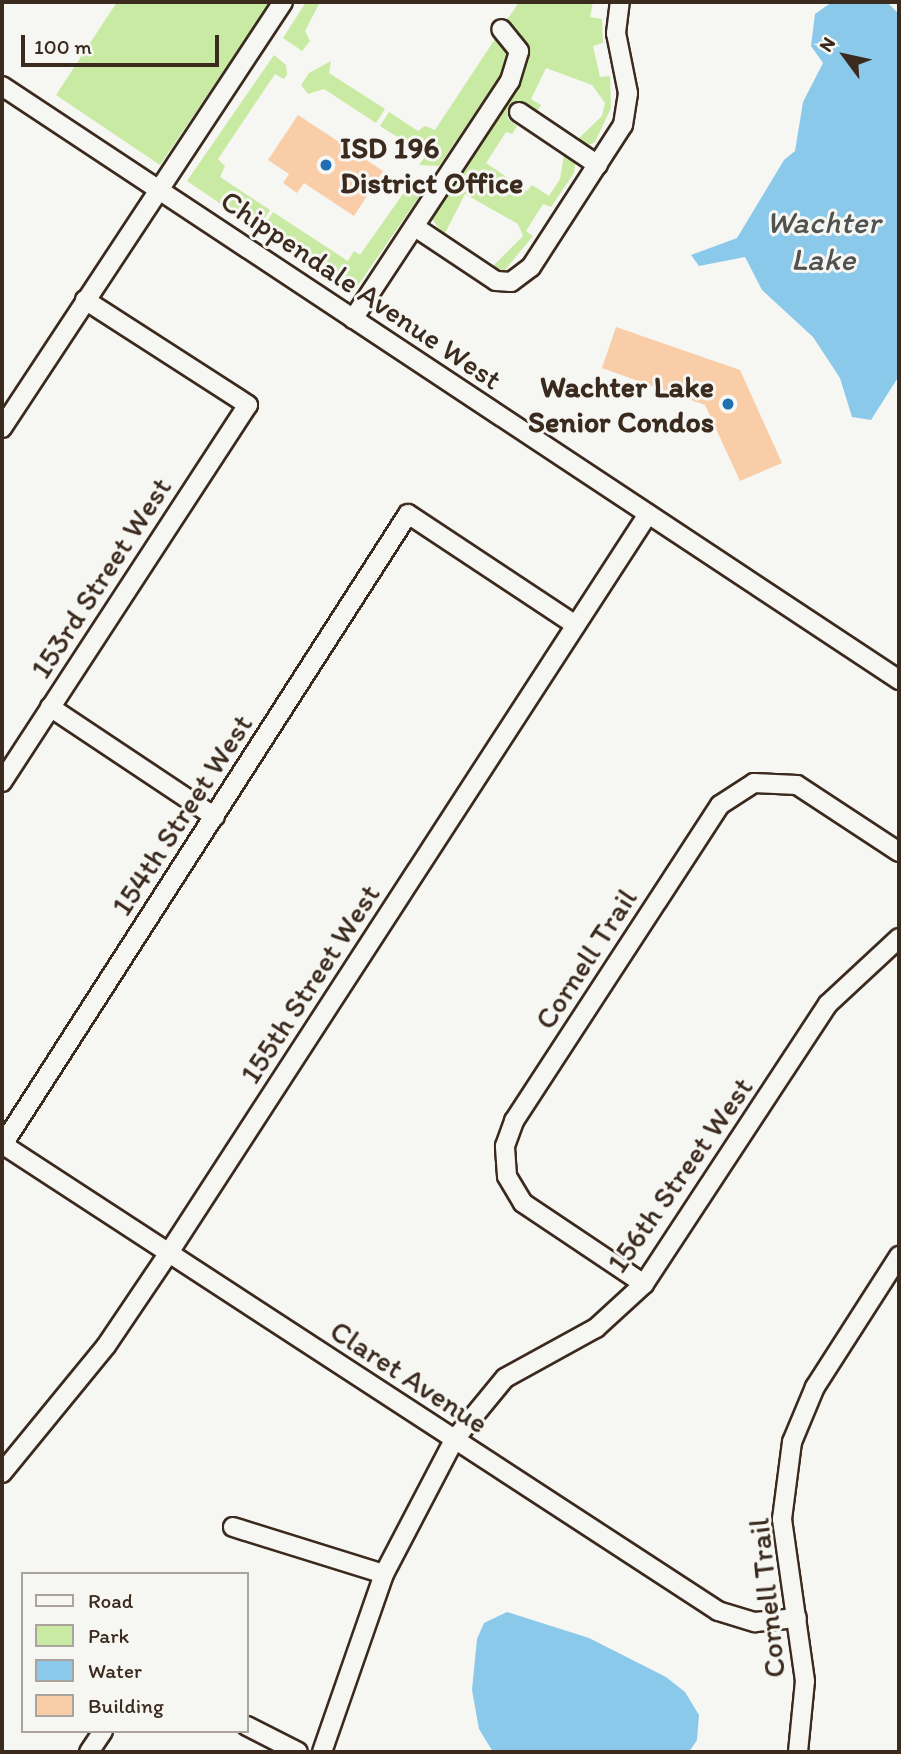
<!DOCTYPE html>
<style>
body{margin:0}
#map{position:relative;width:901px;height:1754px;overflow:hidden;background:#f6f6f2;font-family:Itim,sans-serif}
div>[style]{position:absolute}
.green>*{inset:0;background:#c9eaa2}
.water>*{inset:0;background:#8bc9eb}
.building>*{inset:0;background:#f8cda7}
.roads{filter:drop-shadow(2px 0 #3b2a1e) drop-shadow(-2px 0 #3b2a1e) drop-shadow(0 2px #3b2a1e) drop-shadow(0 -2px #3b2a1e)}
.minor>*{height:18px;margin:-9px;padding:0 9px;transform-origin:9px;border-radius:9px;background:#f6f6f2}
.dots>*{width:19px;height:19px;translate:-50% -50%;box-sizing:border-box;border:4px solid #f6f6f2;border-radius:50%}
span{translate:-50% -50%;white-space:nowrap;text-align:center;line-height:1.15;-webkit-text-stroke:6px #f6f6f2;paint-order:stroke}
.poi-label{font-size:30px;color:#3b2a1e;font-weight:700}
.left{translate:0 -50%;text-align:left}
.right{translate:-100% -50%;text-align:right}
.street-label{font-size:30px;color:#3b2a1e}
.water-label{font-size:32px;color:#4f5251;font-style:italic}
.frame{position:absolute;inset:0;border:4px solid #3b2a1e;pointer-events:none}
.legend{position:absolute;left:21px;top:1572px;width:228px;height:161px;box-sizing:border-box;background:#f6f6f2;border:2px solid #aba49d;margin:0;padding:9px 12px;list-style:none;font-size:21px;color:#3b2a1e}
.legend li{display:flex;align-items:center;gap:14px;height:35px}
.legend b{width:35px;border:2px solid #aba49d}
.north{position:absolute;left:810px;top:21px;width:70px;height:70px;-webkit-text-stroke:5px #f6f6f2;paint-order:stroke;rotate:303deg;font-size:19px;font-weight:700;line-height:28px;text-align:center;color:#3b2a1e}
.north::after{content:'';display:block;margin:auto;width:24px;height:32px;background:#3b2a1e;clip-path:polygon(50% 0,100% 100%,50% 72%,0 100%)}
.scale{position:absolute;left:21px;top:35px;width:198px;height:32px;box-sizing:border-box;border:4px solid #3b2a1e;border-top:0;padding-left:9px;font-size:21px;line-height:24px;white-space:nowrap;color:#3b2a1e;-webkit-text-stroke:5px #f6f6f2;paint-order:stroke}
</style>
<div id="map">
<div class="green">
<i style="clip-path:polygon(117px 2px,270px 2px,160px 165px,56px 95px)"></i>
<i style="clip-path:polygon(306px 2px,320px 2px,305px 31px,310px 41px,302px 51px,283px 38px)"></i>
<i style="clip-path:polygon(519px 2px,593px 2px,590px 17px,602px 19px,603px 43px,593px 46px,600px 77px,610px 76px,611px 108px,595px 142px,586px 146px,576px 141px,602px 116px,605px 103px,592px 85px,546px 68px,531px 99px,541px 105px,535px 115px,517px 104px,507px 118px,517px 126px,512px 134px,506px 132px,486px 163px,527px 191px,532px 185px,549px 196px,560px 179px,564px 155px,575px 164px,574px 173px,551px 207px,543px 204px,526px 231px,533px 236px,504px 271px,493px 266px,523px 236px,518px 224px,465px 194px,444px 235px,429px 215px,519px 84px,526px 45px,505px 23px)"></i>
<i style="clip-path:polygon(497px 36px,509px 47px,510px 61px,439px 166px,419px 165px,426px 155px,380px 126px,389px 112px,418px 131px,425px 126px,435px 130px)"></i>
<i style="clip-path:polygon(274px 55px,286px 65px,287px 74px,284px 79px,275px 74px,218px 159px,225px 166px,220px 177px,270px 210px,258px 229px,187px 181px)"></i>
<i style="clip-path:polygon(331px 61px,329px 73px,385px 109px,376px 123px,324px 89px,308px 94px,301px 85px,309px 73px)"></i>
<i style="clip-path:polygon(412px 181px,421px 194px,352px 294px,261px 231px,273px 212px,348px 261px,354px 251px,360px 255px)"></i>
</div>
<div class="water">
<i style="clip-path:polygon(832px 2px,887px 2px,899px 14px,899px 376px,871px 420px,852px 417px,840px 378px,813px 337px,762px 290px,745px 257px,699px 266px,691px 255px,737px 238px,784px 160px,795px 151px,803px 102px,823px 63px,811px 46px,815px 14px)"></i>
<i style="clip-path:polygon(507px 1612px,589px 1638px,666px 1677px,685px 1692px,699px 1715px,697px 1740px,689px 1752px,493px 1752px,479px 1729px,472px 1690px,477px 1639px,484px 1623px)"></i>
</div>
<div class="building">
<i style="clip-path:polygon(298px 115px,383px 171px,354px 216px,304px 183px,297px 193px,283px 183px,289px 174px,268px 160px)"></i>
<i style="clip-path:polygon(616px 327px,740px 370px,782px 463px,740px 481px,705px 405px,602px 368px)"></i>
</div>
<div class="roads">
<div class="minor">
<i style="left:2px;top:86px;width:1076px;rotate:33.51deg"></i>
<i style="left:519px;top:112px;width:95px;rotate:33.9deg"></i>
<i style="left:415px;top:227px;width:97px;rotate:33.7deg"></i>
<i style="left:496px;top:281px;width:15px;rotate:4deg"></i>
<i style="left:511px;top:282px;width:25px;rotate:-37deg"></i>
<i style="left:531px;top:267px;width:169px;rotate:-57.1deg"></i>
<i style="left:623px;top:125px;width:32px;rotate:-81deg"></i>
<i style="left:628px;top:93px;width:61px;rotate:-101.3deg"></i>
<i style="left:616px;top:33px;width:31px;rotate:-83deg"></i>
<i style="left:353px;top:319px;width:285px;rotate:-56.6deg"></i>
<i style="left:510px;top:81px;width:31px;rotate:-73deg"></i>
<i style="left:519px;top:51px;width:28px;rotate:-129deg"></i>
<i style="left:2px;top:428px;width:510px;rotate:-56.59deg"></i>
<i style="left:50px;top:707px;width:198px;rotate:33.7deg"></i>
<i style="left:2px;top:782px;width:450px;rotate:-56.9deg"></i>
<i style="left:248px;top:405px;width:194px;rotate:-147.2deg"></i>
<i style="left:2px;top:1144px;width:855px;rotate:33.11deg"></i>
<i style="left:718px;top:1611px;width:39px;rotate:17deg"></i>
<i style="left:755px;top:1622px;width:42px;rotate:-5.4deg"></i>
<i style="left:2px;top:1146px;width:751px;rotate:-57.28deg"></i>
<i style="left:408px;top:514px;width:201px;rotate:33.5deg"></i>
<i style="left:644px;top:1284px;width:146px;rotate:-146.2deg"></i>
<i style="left:523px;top:1203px;width:31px;rotate:-121deg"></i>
<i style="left:507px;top:1176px;width:30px;rotate:-94deg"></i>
<i style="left:505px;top:1146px;width:27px;rotate:-70deg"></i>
<i style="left:514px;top:1121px;width:377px;rotate:-56.9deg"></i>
<i style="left:720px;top:805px;width:40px;rotate:-32.9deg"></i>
<i style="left:754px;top:783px;width:43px;rotate:2.7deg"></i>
<i style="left:797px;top:785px;width:122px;rotate:33.3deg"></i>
<i style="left:2px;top:1473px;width:164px;rotate:-50.7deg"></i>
<i style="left:106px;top:1346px;width:111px;rotate:-56deg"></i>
<i style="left:168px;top:1254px;width:882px;rotate:-57.03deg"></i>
<i style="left:233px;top:1527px;width:158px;rotate:17.3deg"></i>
<i style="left:247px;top:1726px;width:57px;rotate:27deg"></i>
<i style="left:89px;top:1752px;width:25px;rotate:-56deg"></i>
<i style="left:322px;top:1752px;width:188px;rotate:-70.8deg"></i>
<i style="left:384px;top:1574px;width:151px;rotate:-62.4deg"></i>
<i style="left:454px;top:1440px;width:80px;rotate:-50.6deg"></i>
<i style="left:505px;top:1378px;width:104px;rotate:-28.8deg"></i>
<i style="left:596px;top:1328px;width:65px;rotate:-42.5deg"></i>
<i style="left:644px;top:1284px;width:335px;rotate:-56.7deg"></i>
<i style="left:828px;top:1004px;width:97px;rotate:-42.9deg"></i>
<i style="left:798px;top:1752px;width:71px;rotate:-84.4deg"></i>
<i style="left:805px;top:1681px;width:164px;rotate:-98.1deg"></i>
<i style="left:782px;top:1519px;width:78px;rotate:-82.6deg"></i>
<i style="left:792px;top:1442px;width:60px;rotate:-67.3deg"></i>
<i style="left:815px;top:1387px;width:156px;rotate:-57.3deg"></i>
</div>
</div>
<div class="dots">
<i style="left:326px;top:165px;background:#1f6fb2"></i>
<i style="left:728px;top:404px;background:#1f6fb2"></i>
</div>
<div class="poi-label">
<span class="left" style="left:340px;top:165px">ISD 196<br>District Office</span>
<span class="right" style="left:714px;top:404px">Wachter Lake<br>Senior Condos</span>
</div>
<div class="street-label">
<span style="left:361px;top:290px;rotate:34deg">Chippendale Avenue West</span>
<span style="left:101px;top:578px;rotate:-57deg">153rd Street West</span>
<span style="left:182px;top:815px;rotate:-57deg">154th Street West</span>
<span style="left:586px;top:959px;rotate:-57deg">Cornell Trail</span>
<span style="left:310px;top:984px;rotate:-57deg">155th Street West</span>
<span style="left:680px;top:1175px;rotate:-55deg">156th Street West</span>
<span style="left:409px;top:1377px;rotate:33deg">Claret Avenue</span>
<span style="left:767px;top:1598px;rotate:-96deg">Cornell Trail</span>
</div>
<div class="water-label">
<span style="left:823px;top:241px">Wachter<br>Lake</span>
</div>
<div class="frame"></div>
<ul class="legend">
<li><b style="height:9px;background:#f6f6f2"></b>Road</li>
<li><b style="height:19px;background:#c9eaa2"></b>Park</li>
<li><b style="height:19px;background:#8bc9eb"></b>Water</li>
<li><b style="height:19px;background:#f8cda7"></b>Building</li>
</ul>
<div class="north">N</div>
<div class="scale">100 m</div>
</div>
